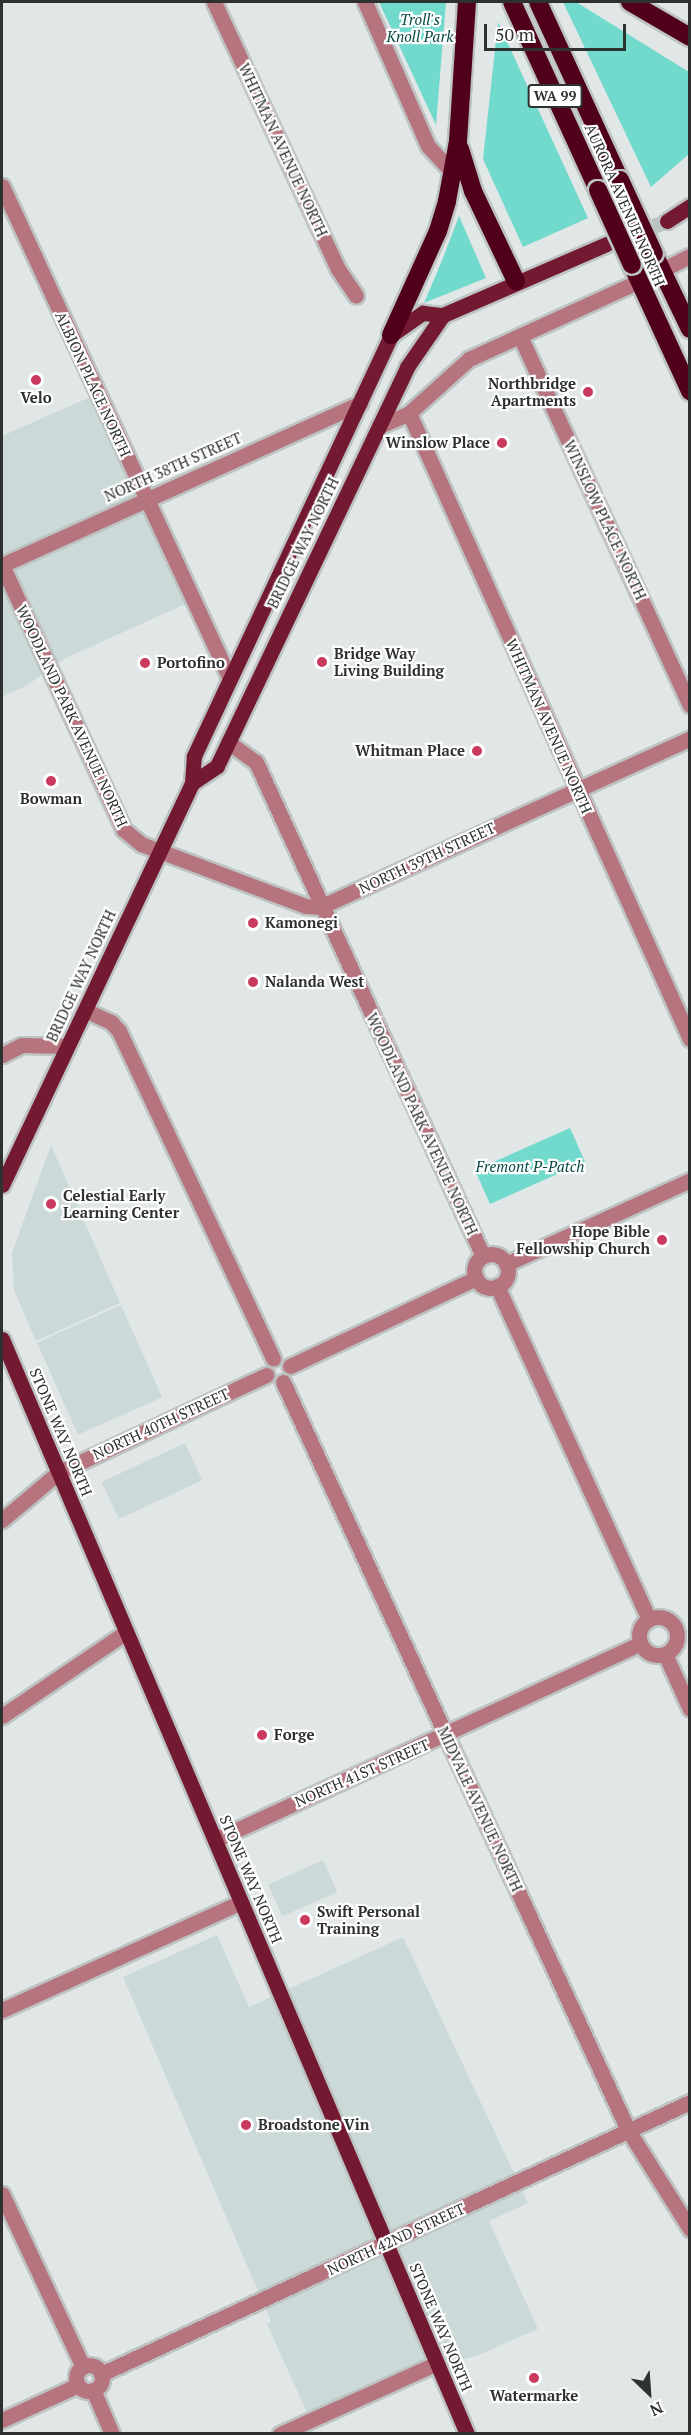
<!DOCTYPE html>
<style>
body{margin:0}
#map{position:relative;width:691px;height:2435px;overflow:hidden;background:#e1e7e6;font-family:"PT Serif",serif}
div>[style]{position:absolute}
.built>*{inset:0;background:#cbdad8;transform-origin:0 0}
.green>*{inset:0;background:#72d9cd;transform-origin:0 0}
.major-tunnel>*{height:15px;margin-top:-7.5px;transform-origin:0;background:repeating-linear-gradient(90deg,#bdc3c2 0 15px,transparent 0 23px)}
.roads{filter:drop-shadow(2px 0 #bdc3c2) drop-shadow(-2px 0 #bdc3c2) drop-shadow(0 2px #bdc3c2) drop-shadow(0 -2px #bdc3c2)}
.minor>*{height:15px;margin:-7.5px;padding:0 7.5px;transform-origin:7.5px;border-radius:7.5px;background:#b6757e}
.minor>.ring{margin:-7.5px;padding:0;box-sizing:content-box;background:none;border:15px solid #b6757e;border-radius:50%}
.major>*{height:15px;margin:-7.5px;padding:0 7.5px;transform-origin:7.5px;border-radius:7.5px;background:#731931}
.highway>*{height:18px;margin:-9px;padding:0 9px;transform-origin:9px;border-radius:9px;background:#50001b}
.bridges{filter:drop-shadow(2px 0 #bdc3c2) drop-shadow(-2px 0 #bdc3c2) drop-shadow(0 2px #bdc3c2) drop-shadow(0 -2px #bdc3c2)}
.highway-bridge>*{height:18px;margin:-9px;padding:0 9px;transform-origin:9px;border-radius:9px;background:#50001b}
.dots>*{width:16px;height:16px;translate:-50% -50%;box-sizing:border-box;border:3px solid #fff;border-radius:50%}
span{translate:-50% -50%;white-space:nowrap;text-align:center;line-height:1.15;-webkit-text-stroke:4.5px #fff;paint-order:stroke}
.shield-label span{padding:2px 4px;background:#fff;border:2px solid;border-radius:4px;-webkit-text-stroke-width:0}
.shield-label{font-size:14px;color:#2f3131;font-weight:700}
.park-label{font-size:15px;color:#074943;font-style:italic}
.street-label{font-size:15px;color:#2f3131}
.poi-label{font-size:15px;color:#2f3131;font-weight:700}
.right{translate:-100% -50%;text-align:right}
.left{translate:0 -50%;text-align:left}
.frame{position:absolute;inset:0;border:3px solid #2f3131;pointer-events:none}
.north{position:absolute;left:619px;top:2363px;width:60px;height:60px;-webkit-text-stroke:4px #fff;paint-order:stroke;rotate:155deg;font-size:16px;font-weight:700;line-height:24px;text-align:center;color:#2f3131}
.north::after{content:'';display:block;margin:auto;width:21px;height:27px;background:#2f3131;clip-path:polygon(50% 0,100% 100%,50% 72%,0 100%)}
.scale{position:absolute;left:484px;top:24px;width:142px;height:27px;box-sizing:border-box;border:3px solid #2f3131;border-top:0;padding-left:8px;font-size:18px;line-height:21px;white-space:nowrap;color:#2f3131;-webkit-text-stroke:4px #fff;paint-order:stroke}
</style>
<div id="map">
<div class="built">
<i style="clip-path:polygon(106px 390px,203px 596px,66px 658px,26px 686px,2px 697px,2px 436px)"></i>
<i style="clip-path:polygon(51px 1145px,120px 1303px,36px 1341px,14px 1290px,12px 1253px)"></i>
<i style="left:121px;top:1305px;width:101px;height:92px;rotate:66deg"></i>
<i style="left:185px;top:1443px;width:41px;height:92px;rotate:65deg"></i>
<i style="left:323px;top:1860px;width:35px;height:60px;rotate:66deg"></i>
<i style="clip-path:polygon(217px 1935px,249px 2007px,403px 1937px,528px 2203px,489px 2221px,538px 2329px,476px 2356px,397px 2375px,308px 2415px,267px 2324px,271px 2321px,123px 1977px)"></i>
</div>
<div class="green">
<i style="clip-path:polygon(379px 2px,446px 2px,436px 125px)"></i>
<i style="clip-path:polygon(563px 2px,576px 2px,689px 72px,689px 154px,651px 187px)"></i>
<i style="clip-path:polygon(498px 22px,588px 218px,523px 247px,483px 159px)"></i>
<i style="clip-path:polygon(459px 216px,486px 278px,424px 303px,443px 258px)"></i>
<i style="left:570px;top:1128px;width:37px;height:104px;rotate:66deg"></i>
</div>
<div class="major-tunnel">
<i style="left:611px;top:242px;width:60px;rotate:-20.6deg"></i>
</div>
<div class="roads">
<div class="minor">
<i style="left:214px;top:2px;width:294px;rotate:65.1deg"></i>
<i style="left:338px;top:269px;width:32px;rotate:56deg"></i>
<i style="left:365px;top:2px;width:157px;rotate:66.4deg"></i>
<i style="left:428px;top:146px;width:37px;rotate:47deg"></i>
<i style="left:2px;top:186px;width:543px;rotate:65.18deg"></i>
<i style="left:662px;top:270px;width:31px;rotate:-27deg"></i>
<i style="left:520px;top:336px;width:406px;rotate:65.3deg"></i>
<i style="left:409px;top:413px;width:686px;rotate:65.83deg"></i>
<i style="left:379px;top:426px;width:33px;rotate:-23deg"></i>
<i style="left:409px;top:413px;width:81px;rotate:-42deg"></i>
<i style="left:469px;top:359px;width:187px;rotate:-24.6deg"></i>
<i style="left:2px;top:565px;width:292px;rotate:65.3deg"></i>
<i style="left:124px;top:830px;width:22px;rotate:39deg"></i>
<i style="left:141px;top:844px;width:176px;rotate:20.6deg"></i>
<i style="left:306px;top:906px;width:14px;rotate:4deg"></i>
<i style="left:320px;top:907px;width:407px;rotate:-24.5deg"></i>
<i style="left:2px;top:565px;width:393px;rotate:-24.3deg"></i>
<i style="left:228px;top:742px;width:34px;rotate:36deg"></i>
<i style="left:256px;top:762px;width:544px;rotate:65.32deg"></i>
<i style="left:85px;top:1010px;width:29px;rotate:25deg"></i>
<i style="left:111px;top:1022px;width:12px;rotate:48deg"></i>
<i style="left:119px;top:1031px;width:362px;rotate:64.8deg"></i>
<i style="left:2px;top:1055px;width:22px;rotate:-27deg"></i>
<i style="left:22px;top:1045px;width:45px;rotate:1.3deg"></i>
<i class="ring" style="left:474px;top:1254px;width:19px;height:19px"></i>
<i style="left:506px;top:1264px;width:202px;rotate:-24.5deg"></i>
<i style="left:497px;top:1286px;width:366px;rotate:65.5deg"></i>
<i style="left:290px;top:1366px;width:206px;rotate:-25.3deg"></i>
<i style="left:283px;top:1382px;width:824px;rotate:65.24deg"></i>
<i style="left:628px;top:2130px;width:117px;rotate:57.9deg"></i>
<i style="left:2px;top:1520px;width:75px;rotate:-40.1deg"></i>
<i style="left:59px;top:1472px;width:229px;rotate:-25.1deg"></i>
<i class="ring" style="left:639px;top:1617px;width:23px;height:23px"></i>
<i style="left:665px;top:1654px;width:60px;rotate:65.6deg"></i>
<i style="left:2px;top:1716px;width:150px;rotate:-34.1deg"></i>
<i style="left:215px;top:1840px;width:468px;rotate:-24.8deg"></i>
<i style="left:2px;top:2010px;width:262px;rotate:-24.3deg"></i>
<i style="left:2px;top:2194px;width:191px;rotate:64.9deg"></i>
<i class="ring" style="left:76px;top:2365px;width:11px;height:11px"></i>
<i style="left:101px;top:2374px;width:649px;rotate:-24.79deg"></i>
<i style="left:93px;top:2390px;width:48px;rotate:66.6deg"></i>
<i style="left:2px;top:2420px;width:84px;rotate:-24.7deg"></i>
<i style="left:280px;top:2434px;width:172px;rotate:-24.3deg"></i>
</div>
<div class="major">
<i style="left:667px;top:221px;width:27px;rotate:-33deg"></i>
<i style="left:192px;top:783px;width:30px;rotate:-34deg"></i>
<i style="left:217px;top:766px;width:442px;rotate:-64.5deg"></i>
<i style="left:407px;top:367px;width:63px;rotate:-55.3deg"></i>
<i style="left:2px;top:1185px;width:445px;rotate:-64.7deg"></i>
<i style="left:192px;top:783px;width:27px;rotate:-86deg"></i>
<i style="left:194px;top:756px;width:465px;rotate:-64.9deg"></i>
<i style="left:391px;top:335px;width:39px;rotate:-35deg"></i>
<i style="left:423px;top:313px;width:20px;rotate:6deg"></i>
<i style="left:443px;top:315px;width:178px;rotate:-23.5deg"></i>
<i style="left:2px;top:1339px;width:1190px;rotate:66.99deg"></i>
</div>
<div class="highway">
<i style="left:512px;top:2px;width:207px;rotate:65.4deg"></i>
<i style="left:538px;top:2px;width:196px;rotate:65.3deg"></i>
<i style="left:630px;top:2px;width:69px;rotate:30.3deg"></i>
<i style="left:460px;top:149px;width:44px;rotate:72.8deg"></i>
<i style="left:473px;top:191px;width:100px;rotate:64.5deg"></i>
<i style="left:654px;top:254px;width:83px;rotate:64.4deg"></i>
<i style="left:632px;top:265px;width:139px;rotate:65.3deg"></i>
<i style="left:391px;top:335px;width:114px;rotate:-65.7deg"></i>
<i style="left:438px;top:231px;width:31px;rotate:-73deg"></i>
<i style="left:447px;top:201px;width:61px;rotate:-79.6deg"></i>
<i style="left:458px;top:141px;width:139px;rotate:-86.3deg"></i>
</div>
</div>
<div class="bridges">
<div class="highway-bridge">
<i style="left:620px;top:180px;width:81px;rotate:65.3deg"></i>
<i style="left:598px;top:190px;width:82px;rotate:65.6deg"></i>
</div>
</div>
<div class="dots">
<i style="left:36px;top:380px;background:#c93a5e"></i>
<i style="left:588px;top:392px;background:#c93a5e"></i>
<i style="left:502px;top:443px;background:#c93a5e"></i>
<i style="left:322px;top:662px;background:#c93a5e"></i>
<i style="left:145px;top:663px;background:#c93a5e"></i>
<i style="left:477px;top:751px;background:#c93a5e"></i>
<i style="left:51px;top:781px;background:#c93a5e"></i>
<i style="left:253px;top:923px;background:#c93a5e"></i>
<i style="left:253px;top:982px;background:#c93a5e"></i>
<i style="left:51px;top:1204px;background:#c93a5e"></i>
<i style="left:662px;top:1240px;background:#c93a5e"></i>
<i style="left:262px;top:1735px;background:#c93a5e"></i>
<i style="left:305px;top:1920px;background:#c93a5e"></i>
<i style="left:246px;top:2125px;background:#c93a5e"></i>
<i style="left:534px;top:2378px;background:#c93a5e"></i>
</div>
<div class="shield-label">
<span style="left:555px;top:96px">WA 99</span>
</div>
<div class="park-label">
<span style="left:420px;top:28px">Troll's<br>Knoll Park</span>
<span style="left:530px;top:1167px">Fremont P-Patch</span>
</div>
<div class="street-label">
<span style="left:283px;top:150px;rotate:65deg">WHITMAN AVENUE NORTH</span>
<span style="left:625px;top:205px;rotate:66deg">AURORA AVENUE NORTH</span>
<span style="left:93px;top:384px;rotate:65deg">ALBION PLACE NORTH</span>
<span style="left:173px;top:467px;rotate:-24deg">NORTH 38TH STREET</span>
<span style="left:605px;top:520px;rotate:65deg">WINSLOW PLACE NORTH</span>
<span style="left:303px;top:543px;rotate:-64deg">BRIDGE WAY NORTH</span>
<span style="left:72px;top:716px;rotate:65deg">WOODLAND PARK AVENUE NORTH</span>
<span style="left:549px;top:726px;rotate:66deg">WHITMAN AVENUE NORTH</span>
<span style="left:427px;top:858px;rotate:-25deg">NORTH 39TH STREET</span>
<span style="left:81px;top:976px;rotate:-65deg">BRIDGE WAY NORTH</span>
<span style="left:422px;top:1124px;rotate:65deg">WOODLAND PARK AVENUE NORTH</span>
<span style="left:161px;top:1424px;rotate:-25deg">NORTH 40TH STREET</span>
<span style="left:61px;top:1432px;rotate:67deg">STONE WAY NORTH</span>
<span style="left:362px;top:1773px;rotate:-24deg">NORTH 41ST STREET</span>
<span style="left:480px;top:1809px;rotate:65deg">MIDVALE AVENUE NORTH</span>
<span style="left:251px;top:1879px;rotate:67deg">STONE WAY NORTH</span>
<span style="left:396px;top:2239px;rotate:-25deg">NORTH 42ND STREET</span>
<span style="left:441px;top:2327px;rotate:67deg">STONE WAY NORTH</span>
</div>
<div class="poi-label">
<span class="right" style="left:576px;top:392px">Northbridge<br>Apartments</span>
<span style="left:36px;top:398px">Velo</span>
<span class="right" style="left:490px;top:443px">Winslow Place</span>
<span class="left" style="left:334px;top:662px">Bridge Way<br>Living Building</span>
<span class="left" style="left:157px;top:663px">Portofino</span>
<span class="right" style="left:465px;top:751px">Whitman Place</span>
<span style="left:51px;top:799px">Bowman</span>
<span class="left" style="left:265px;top:923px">Kamonegi</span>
<span class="left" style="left:265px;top:982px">Nalanda West</span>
<span class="left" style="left:63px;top:1204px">Celestial Early<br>Learning Center</span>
<span class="right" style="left:650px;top:1240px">Hope Bible<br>Fellowship Church</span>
<span class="left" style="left:274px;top:1735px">Forge</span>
<span class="left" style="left:317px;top:1920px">Swift Personal<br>Training</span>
<span class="left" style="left:258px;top:2125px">Broadstone Vin</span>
<span style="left:534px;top:2396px">Watermarke</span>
</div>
<div class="frame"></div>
<div class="north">N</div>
<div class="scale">50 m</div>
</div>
